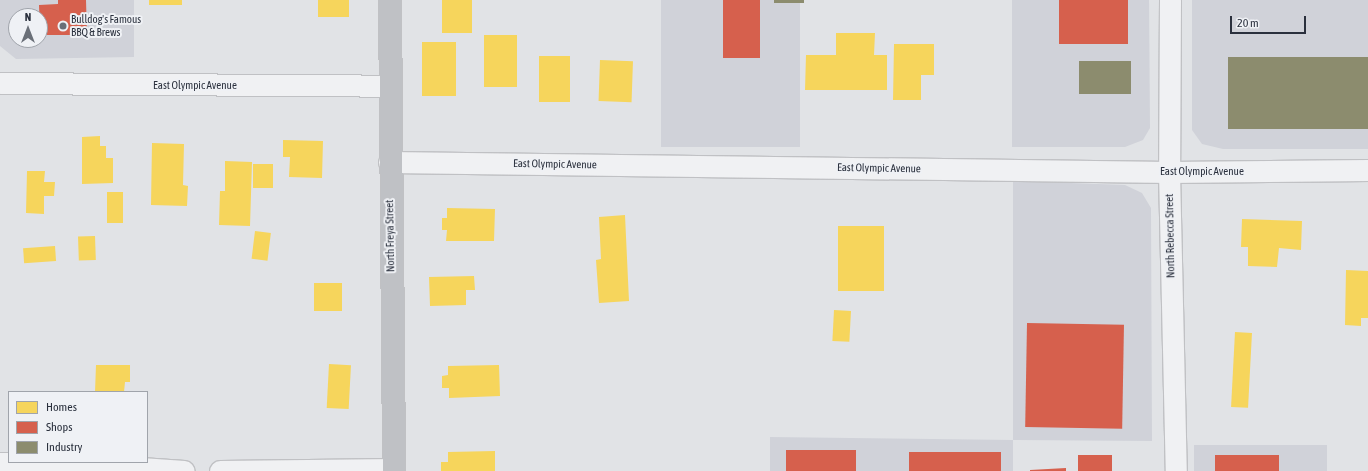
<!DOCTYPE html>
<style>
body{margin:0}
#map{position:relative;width:1368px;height:471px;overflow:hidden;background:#e1e3e6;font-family:"Asap Condensed",sans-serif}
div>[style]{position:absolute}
.built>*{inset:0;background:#d0d2d9;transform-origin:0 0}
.homes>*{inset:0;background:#f6d55c;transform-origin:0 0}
.shops>*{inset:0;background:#d6604d;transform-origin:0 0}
.industry>*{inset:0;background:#8c8c6e;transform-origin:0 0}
.roads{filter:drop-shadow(1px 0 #c0c1c4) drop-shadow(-1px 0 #c0c1c4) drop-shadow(0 1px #c0c1c4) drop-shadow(0 -1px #c0c1c4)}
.street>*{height:21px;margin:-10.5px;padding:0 10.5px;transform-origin:10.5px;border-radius:10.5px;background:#f0f1f3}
.secondary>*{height:22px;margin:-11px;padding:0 11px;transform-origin:11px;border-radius:11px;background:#bfc1c5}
.dots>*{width:11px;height:11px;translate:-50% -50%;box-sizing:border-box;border:2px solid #eff1f5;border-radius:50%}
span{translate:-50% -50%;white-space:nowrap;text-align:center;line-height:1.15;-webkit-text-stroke:4px #eff1f5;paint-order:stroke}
.poi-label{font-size:11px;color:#2a303d}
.left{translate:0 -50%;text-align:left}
.street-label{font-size:11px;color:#2a303d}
.legend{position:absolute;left:8px;top:391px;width:140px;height:72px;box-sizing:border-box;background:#eff1f5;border:1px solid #a0a4ab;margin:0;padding:5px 7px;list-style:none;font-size:12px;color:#2a303d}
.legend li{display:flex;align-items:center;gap:8px;height:20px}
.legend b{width:20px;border:1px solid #a0a4ab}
.north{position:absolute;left:8px;top:8px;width:40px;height:40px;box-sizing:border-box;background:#eff1f5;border:1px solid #a0a4ab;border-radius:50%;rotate:0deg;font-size:11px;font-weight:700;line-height:16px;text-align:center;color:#2a303d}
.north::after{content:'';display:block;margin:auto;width:14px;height:18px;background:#6a6f78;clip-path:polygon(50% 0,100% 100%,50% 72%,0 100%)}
.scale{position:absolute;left:1230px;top:16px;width:76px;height:18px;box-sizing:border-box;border:2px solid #2a303d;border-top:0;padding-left:5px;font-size:12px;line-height:14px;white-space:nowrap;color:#2a303d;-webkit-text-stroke:3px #eff1f5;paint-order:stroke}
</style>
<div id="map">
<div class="built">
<i style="clip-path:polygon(evenodd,0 0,134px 0,134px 57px,16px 59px,0 46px,0 0,16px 16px,40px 16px,40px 40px,16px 40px,16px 16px)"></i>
<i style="left:661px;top:0;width:139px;height:147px"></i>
<i style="clip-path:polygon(1012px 0,1149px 0,1150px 128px,1143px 140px,1125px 147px,1012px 147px)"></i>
<i style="clip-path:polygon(1192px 0,1368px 0,1368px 149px,1223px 149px,1202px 144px,1192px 130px)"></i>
<i style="clip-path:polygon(1013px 181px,1125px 185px,1142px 193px,1151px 208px,1152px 441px,1013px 440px,1013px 471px,770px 471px,770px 437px,1013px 440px)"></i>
<i style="left:1327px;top:445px;width:26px;height:133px;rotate:90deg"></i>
</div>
<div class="homes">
<i style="left:149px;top:0;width:33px;height:5px"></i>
<i style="left:318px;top:0;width:31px;height:17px"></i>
<i style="left:442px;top:0;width:30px;height:33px"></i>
<i style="clip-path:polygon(836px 33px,875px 33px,874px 55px,887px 55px,887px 90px,805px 90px,806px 55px,836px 55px)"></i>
<i style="left:484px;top:35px;width:33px;height:52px"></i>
<i style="left:422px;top:42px;width:34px;height:54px"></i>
<i style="clip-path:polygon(894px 44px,934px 44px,934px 75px,921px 75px,921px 100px,893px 100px)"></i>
<i style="left:539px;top:56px;width:31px;height:46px"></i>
<i style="left:600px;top:60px;width:33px;height:41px;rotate:2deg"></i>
<i style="clip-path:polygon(100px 136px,100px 146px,106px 146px,106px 158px,113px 158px,113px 183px,82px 184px,82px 137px)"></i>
<i style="clip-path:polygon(283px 140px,323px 141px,322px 178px,289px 177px,290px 157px,283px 157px)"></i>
<i style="clip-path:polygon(152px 143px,184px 144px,183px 185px,188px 186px,187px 206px,151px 205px)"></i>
<i style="clip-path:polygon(225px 161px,252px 162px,250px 226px,219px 225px,220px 191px,225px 191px)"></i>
<i style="left:253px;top:164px;width:20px;height:24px"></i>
<i style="clip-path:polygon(27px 171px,45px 171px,44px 182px,55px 182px,54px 196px,44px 196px,44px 214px,26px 213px)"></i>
<i style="left:107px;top:192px;width:16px;height:31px"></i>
<i style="clip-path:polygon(447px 208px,495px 209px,494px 241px,446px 241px,447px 230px,442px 230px,442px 218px,447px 218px)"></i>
<i style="clip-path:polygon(625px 215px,629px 301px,599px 303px,596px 260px,601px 259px,599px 217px)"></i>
<i style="clip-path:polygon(1242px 219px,1302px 221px,1301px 250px,1279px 248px,1277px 267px,1248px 266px,1248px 247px,1241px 247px)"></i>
<i style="left:884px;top:226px;width:65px;height:46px;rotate:90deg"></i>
<i style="left:255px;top:231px;width:16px;height:28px;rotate:7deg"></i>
<i style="left:95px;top:236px;width:24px;height:17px;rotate:88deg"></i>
<i style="left:55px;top:246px;width:15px;height:32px;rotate:86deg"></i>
<i style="clip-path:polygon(1346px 270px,1368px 271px,1368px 318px,1361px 318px,1361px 326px,1345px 325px)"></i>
<i style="clip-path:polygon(474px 276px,475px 290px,466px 290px,466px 305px,430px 306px,429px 277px)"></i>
<i style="left:314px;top:283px;width:28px;height:28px"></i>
<i style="left:834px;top:310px;width:17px;height:31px;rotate:3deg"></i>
<i style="left:1235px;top:332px;width:17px;height:75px;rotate:3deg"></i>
<i style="left:329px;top:364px;width:22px;height:44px;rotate:3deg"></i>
<i style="clip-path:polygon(96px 365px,130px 365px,130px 382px,125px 382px,124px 392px,95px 392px)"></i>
<i style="clip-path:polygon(499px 365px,500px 396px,449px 398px,449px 388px,442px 388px,442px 376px,448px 375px,448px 366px)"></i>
<i style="clip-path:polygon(495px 451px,495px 471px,441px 471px,441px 462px,448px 462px,448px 452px)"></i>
</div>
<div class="shops">
<i style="clip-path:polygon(58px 0,86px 0,87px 35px,40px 35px,39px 5px,58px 4px)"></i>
<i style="left:723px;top:0;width:37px;height:58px"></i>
<i style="left:1059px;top:0;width:69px;height:44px"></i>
<i style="left:1027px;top:323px;width:97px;height:104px;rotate:1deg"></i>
<i style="left:786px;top:450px;width:70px;height:21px"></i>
<i style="left:909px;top:452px;width:92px;height:19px"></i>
<i style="left:1078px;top:455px;width:34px;height:16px"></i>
<i style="left:1215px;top:455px;width:64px;height:16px"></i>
<i style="clip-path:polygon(1066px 468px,1066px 471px,1030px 471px,1030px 470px)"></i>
</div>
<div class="industry">
<i style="left:774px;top:0;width:30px;height:3px"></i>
<i style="left:1228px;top:57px;width:140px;height:72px"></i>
<i style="left:1131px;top:61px;width:33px;height:52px;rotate:90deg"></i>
</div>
<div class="roads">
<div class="street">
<i style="left:1170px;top:0;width:172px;rotate:90.3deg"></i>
<i style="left:1169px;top:172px;width:299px;rotate:88.7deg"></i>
<i style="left:0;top:83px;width:390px;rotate:0.4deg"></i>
<i style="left:389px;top:162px;width:780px;rotate:0.73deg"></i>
<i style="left:1169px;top:172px;width:199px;rotate:-0.6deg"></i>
<i style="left:0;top:463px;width:69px"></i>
<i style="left:69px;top:463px;width:115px;rotate:4deg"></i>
<i style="left:220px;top:471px;width:174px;rotate:-0.7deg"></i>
</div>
<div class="secondary">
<i style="left:390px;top:0;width:471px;rotate:89.5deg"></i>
</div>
</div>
<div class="dots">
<i style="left:63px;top:26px;background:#6a6f78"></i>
</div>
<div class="poi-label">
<span class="left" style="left:71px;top:26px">Bulldog's Famous<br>BBQ &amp; Brews</span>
</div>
<div class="street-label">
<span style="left:195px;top:85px">East Olympic Avenue</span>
<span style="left:555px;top:164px;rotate:1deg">East Olympic Avenue</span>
<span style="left:879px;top:168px;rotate:1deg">East Olympic Avenue</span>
<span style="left:1202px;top:171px">East Olympic Avenue</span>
<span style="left:390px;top:236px;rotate:-91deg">North Freya Street</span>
<span style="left:1170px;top:236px;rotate:-91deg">North Rebecca Street</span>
</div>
<ul class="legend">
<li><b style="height:11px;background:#f6d55c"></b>Homes</li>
<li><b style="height:11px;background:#d6604d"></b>Shops</li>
<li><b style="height:11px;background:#8c8c6e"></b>Industry</li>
</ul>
<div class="north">N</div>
<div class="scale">20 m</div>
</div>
